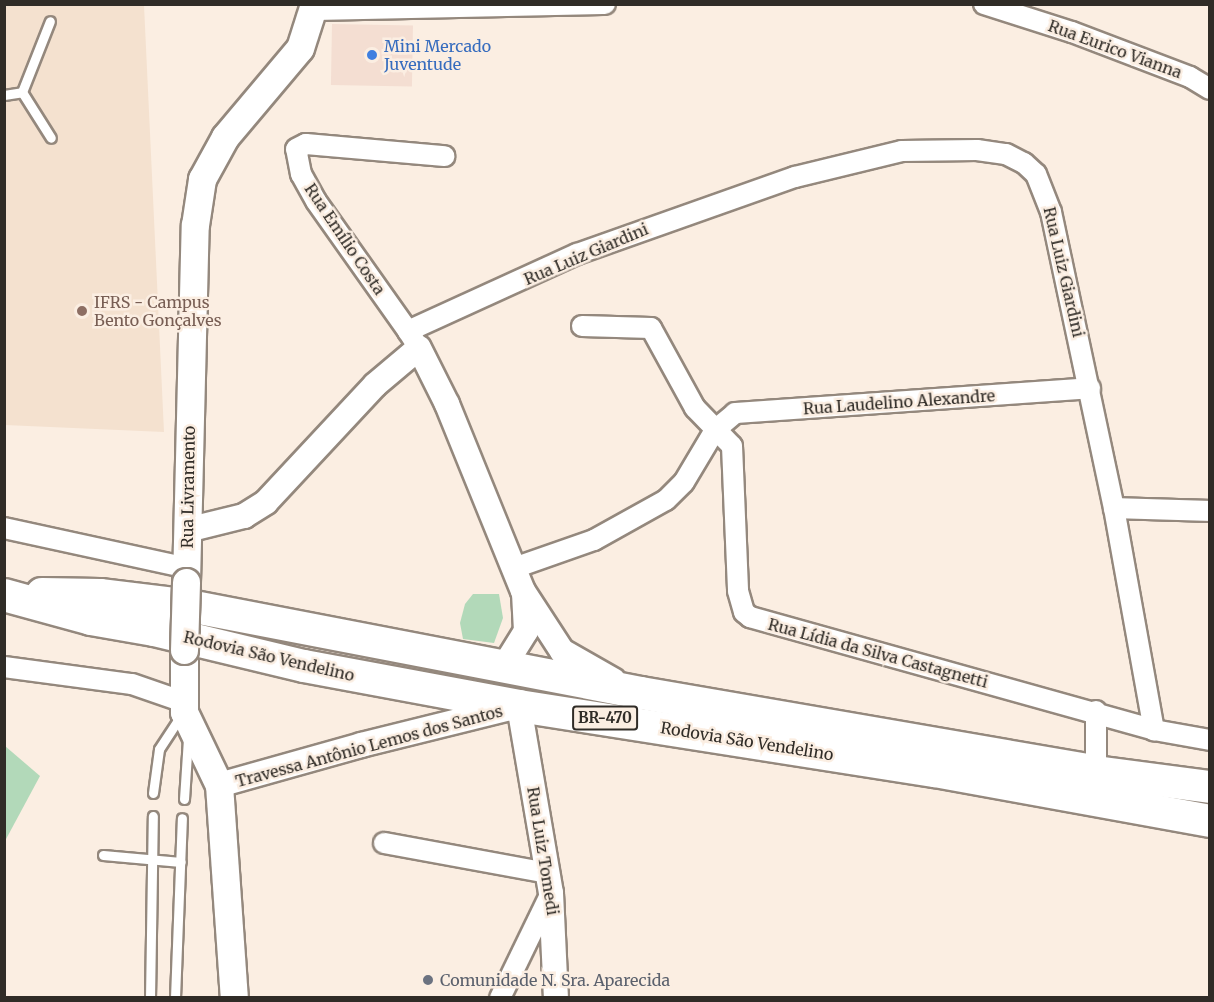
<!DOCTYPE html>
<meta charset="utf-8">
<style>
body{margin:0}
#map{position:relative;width:1214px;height:1002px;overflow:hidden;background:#fbeee2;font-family:Merriweather,serif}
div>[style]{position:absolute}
.commercial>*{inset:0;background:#f4ded2;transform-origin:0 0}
.built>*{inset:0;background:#f4e1cf}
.green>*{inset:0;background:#b2d9b9}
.roads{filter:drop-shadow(2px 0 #94887d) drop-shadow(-2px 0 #94887d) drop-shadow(0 2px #94887d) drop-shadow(0 -2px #94887d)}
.service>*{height:9px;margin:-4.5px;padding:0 4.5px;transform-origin:4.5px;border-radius:4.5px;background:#fff}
.minor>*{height:20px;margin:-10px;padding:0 10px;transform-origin:10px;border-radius:10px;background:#fff}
.tertiary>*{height:24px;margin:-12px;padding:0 12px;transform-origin:12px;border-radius:12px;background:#fff}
.secondary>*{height:27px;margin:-13.5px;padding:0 13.5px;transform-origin:13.5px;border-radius:13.5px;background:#fff}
.trunk>*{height:32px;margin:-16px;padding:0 16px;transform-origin:16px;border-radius:16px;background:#fff}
.bridges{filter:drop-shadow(2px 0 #94887d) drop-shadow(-2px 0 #94887d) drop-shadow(0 2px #94887d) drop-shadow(0 -2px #94887d)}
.secondary-bridge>*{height:27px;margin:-13.5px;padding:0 13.5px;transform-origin:13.5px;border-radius:13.5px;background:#fff}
.dots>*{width:16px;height:16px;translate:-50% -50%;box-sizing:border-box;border:3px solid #fbeee2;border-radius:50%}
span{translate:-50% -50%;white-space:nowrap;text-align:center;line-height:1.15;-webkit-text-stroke:5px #fbeee2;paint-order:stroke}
.shield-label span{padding:2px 4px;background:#fbeee2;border:2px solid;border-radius:4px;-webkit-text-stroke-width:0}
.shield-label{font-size:15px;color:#302c27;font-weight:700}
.shop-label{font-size:16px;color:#366cbe}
.left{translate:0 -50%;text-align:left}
.street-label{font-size:16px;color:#302c27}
.education-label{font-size:16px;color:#785e54}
.worship-label{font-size:16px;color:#5b616d}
.frame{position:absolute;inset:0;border:6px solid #302c27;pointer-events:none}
</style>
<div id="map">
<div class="commercial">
<i style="left:332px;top:24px;width:81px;height:61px;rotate:1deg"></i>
</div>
<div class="built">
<i style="clip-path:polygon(5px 5px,144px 5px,164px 432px,5px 425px)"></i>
</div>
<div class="green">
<i style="clip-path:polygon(473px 594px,499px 594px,503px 618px,494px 643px,463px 639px,460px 623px,465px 604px)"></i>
<i style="clip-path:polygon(5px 746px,40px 776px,5px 841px)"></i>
</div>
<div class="roads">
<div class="service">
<i style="left:22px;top:92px;width:54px;rotate:57.8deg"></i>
<i style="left:4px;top:95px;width:18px;rotate:-9deg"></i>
<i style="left:22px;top:92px;width:76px;rotate:-68.5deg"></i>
<i style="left:153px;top:793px;width:44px;rotate:-82.2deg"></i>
<i style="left:159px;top:749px;width:42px;rotate:-56.7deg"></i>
<i style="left:184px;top:799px;width:61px;rotate:-86.2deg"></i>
<i style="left:103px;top:855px;width:78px;rotate:5.1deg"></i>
<i style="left:150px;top:998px;width:182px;rotate:-89.1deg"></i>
<i style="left:175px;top:998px;width:180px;rotate:-87.8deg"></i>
</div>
<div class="minor">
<i style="left:984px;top:4px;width:92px;rotate:17.7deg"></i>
<i style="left:1072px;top:32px;width:126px;rotate:20.9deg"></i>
<i style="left:1190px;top:77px;width:23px;rotate:31deg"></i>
<i style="left:313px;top:10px;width:292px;rotate:-1.2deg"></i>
<i style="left:582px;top:326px;width:69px;rotate:1.7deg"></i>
<i style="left:651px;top:328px;width:91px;rotate:61.2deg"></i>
<i style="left:695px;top:408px;width:53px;rotate:45.8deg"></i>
<i style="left:732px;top:446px;width:145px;rotate:87.6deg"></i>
<i style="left:738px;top:591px;width:22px;rotate:74deg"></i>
<i style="left:744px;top:612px;width:8px;rotate:40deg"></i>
<i style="left:750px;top:617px;width:420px;rotate:15.6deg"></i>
<i style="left:1154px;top:730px;width:57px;rotate:10.1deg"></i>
<i style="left:408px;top:331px;width:159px;rotate:-125.3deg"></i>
<i style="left:316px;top:201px;width:31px;rotate:-119deg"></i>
<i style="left:301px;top:174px;width:25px;rotate:-101deg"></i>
<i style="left:296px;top:149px;width:11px;rotate:-27deg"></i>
<i style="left:306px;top:144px;width:139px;rotate:5deg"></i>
<i style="left:419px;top:348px;width:20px;rotate:-123deg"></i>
<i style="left:408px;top:331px;width:186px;rotate:-24.5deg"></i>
<i style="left:577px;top:254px;width:231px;rotate:-19.5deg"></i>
<i style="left:795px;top:177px;width:110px;rotate:-13.7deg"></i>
<i style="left:902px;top:151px;width:75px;rotate:-0.8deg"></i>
<i style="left:977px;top:150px;width:29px;rotate:8deg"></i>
<i style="left:1006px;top:154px;width:20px;rotate:27deg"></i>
<i style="left:1024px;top:163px;width:16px;rotate:43deg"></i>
<i style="left:1036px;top:174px;width:41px;rotate:68.5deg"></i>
<i style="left:1051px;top:212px;width:303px;rotate:78deg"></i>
<i style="left:1114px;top:508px;width:226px;rotate:79.8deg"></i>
<i style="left:1114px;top:508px;width:96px;rotate:1.8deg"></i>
<i style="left:4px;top:528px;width:187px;rotate:12.3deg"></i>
<i style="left:514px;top:568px;width:85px;rotate:-19.3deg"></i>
<i style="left:594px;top:540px;width:82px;rotate:-29.1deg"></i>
<i style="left:666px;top:500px;width:25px;rotate:-45deg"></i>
<i style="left:684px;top:482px;width:61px;rotate:-59.2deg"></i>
<i style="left:715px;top:430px;width:26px;rotate:-40deg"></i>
<i style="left:735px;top:413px;width:356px;rotate:-4deg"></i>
<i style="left:4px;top:667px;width:129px;rotate:7.6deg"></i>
<i style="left:132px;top:684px;width:52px;rotate:19.1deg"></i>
<i style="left:1096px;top:711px;width:61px;rotate:90deg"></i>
<i style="left:384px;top:843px;width:166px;rotate:10.4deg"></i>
<i style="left:500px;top:998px;width:117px;rotate:-64.1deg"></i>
</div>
<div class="tertiary">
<i style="left:187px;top:530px;width:59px;rotate:-13.8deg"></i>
<i style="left:244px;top:516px;width:26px;rotate:-32deg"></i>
<i style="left:266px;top:502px;width:160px;rotate:-47deg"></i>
<i style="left:375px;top:385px;width:57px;rotate:-40.1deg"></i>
<i style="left:419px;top:348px;width:63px;rotate:63.4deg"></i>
<i style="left:447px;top:404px;width:202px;rotate:67.9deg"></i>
<i style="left:523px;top:591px;width:72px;rotate:57deg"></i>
<i style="left:562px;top:651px;width:59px;rotate:29.6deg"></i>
<i style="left:503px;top:668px;width:44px;rotate:-58.1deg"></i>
<i style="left:526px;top:631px;width:34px;rotate:-93deg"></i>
<i style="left:219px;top:785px;width:148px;rotate:-15.7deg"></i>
<i style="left:361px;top:745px;width:163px;rotate:-13.9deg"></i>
<i style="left:519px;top:706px;width:190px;rotate:80.3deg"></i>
<i style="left:551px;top:893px;width:105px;rotate:87.3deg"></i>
</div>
<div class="secondary">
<i style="left:186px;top:582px;width:357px;rotate:-88.6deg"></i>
<i style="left:195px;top:225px;width:47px;rotate:-81.3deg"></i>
<i style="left:202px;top:179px;width:48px;rotate:-61.3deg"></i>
<i style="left:225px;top:137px;width:116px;rotate:-49.9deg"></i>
<i style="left:300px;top:48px;width:46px;rotate:-72.3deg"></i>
<i style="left:184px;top:650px;width:62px;rotate:90deg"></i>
<i style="left:184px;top:712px;width:81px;rotate:64.4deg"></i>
<i style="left:219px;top:785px;width:214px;rotate:86deg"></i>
</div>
<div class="trunk">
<i style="left:42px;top:594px;width:58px;rotate:1deg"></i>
<i style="left:100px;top:595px;width:85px;rotate:6.8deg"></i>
<i style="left:184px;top:605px;width:465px;rotate:10.9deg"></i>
<i style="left:641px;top:693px;width:462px;rotate:9.8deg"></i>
<i style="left:1096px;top:772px;width:115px;rotate:7.5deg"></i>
<i style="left:4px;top:595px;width:90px;rotate:15.4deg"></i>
<i style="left:91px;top:619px;width:64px;rotate:9.9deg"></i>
<i style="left:154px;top:630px;width:154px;rotate:13.5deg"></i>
<i style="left:304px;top:666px;width:219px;rotate:10.5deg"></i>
<i style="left:519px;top:706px;width:421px;rotate:8.9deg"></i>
<i style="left:935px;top:771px;width:280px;rotate:10.3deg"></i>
</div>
</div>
<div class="bridges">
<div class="secondary-bridge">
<i style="left:184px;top:650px;width:68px;rotate:-88.3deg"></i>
</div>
</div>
<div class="dots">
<i style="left:372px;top:55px;background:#3f7fe0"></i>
<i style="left:82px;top:311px;background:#8d6e63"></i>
<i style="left:428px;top:980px;background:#6b7280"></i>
</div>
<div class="shield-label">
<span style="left:605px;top:718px">BR-470</span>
</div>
<div class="shop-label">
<span class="left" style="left:384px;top:55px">Mini Mercado<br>Juventude</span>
</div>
<div class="street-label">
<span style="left:1115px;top:49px;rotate:20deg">Rua Eurico Vianna</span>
<span style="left:345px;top:239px;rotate:56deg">Rua Emílio Costa</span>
<span style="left:586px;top:254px;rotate:-23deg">Rua Luiz Giardini</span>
<span style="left:1064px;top:272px;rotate:77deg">Rua Luiz Giardini</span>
<span style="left:899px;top:402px;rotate:-4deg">Rua Laudelino Alexandre</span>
<span style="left:188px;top:487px;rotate:-89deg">Rua Livramento</span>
<span style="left:878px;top:653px;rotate:15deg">Rua Lídia da Silva Castagnetti</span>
<span style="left:269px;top:656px;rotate:13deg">Rodovia São Vendelino</span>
<span style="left:747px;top:741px;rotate:9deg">Rodovia São Vendelino</span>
<span style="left:369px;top:746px;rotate:-15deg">Travessa Antônio Lemos dos Santos</span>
<span style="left:543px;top:851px;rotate:81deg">Rua Luiz Tomedi</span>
</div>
<div class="education-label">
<span class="left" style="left:94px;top:311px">IFRS - Campus<br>Bento Gonçalves</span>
</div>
<div class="worship-label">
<span class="left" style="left:440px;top:980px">Comunidade N. Sra. Aparecida</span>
</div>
<div class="frame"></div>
</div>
